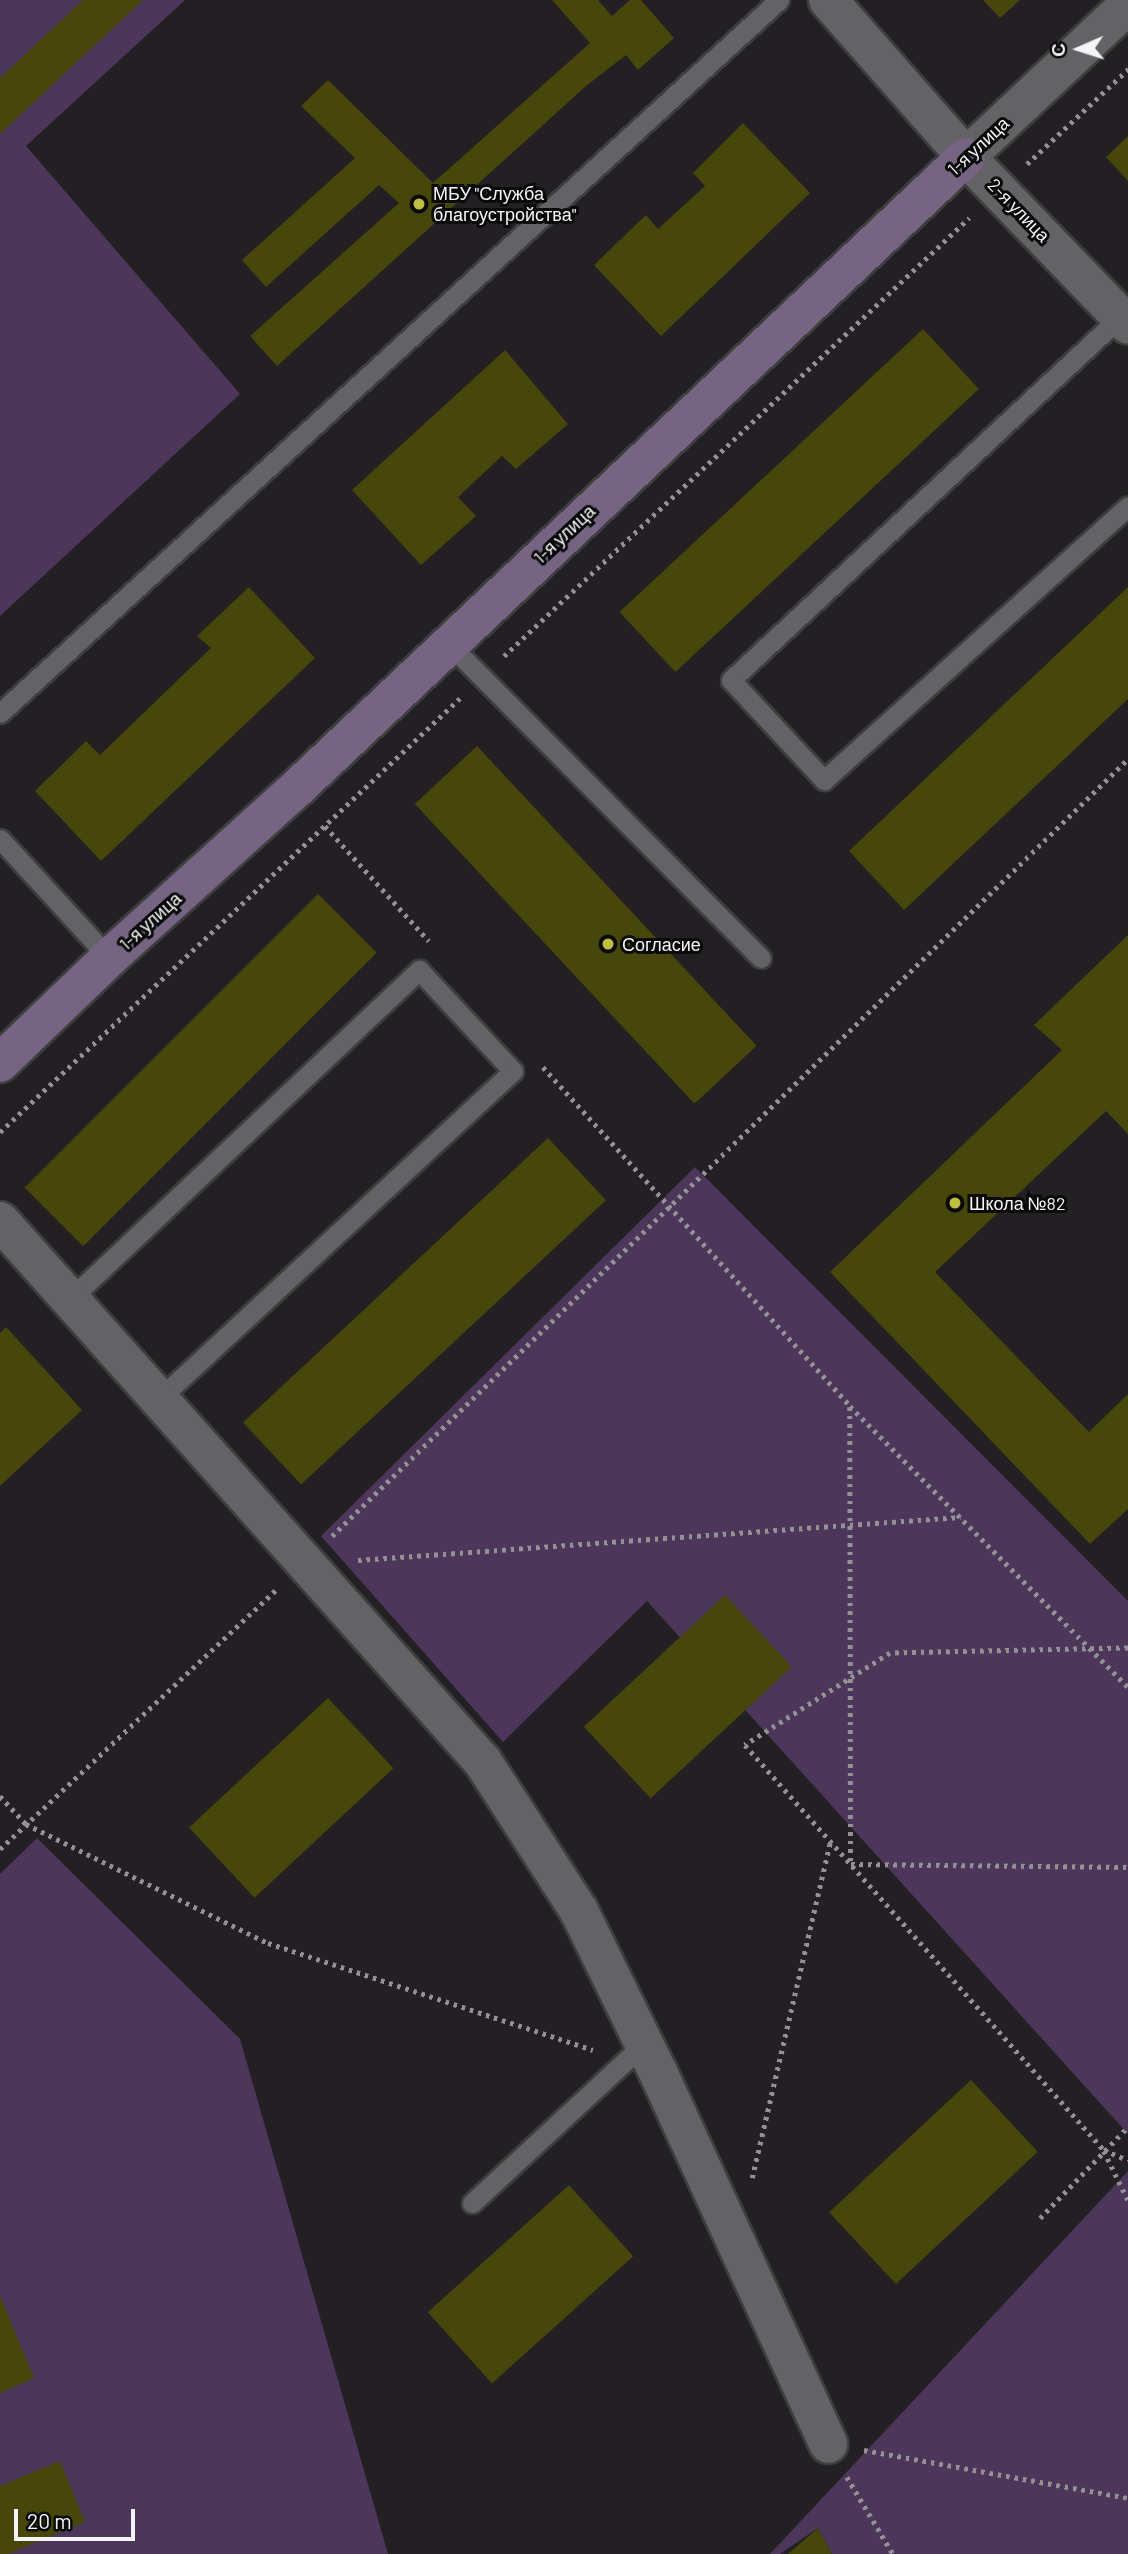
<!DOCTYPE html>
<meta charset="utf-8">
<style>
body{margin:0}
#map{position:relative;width:1128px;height:2554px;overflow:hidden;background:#222023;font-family:Barlow,sans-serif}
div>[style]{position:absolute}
.green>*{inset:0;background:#4c375b}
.building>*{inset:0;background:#47460b;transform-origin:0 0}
.path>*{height:4.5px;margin-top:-2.25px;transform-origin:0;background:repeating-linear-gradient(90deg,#939194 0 3.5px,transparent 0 8.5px)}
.roads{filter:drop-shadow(2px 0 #3e3d3f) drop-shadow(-2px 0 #3e3d3f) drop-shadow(0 2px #3e3d3f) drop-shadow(0 -2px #3e3d3f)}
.lane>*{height:19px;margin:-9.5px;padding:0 9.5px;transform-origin:9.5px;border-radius:9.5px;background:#636265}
.street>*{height:38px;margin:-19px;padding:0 19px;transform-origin:19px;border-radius:19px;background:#636265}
.secondary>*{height:38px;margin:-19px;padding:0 19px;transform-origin:19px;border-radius:19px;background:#756582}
.dots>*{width:19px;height:19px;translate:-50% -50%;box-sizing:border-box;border:4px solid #0b0a0b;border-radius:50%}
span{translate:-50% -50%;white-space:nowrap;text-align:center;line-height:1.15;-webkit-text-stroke:6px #0b0a0b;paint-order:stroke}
.street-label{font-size:18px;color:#f5f4f6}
.poi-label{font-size:18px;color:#f5f4f6}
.left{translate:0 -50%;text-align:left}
.north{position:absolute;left:1044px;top:14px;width:70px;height:70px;-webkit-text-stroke:5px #0b0a0b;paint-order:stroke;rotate:267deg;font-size:19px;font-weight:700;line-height:28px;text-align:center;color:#f5f4f6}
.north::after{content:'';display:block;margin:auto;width:24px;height:32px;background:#f5f4f6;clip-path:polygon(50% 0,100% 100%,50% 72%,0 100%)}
.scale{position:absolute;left:14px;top:2509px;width:121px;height:32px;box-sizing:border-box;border:4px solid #f5f4f6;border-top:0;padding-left:9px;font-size:21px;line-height:24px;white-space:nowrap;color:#f5f4f6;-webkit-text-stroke:5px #0b0a0b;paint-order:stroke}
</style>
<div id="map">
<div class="green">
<i style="clip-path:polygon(0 0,185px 0,26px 146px,240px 394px,0 616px)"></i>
<i style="clip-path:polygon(695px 1167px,1128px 1601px,1128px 2134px,647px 1601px,503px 1742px,321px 1536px)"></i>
<i style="clip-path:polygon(37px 1838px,240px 2039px,388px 2554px,0 2554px,0 1874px)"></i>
<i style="clip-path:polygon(1128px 2171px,1128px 2554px,832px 2554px,818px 2528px,780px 2554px,770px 2554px)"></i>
</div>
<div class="building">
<i style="clip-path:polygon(83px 0,143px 0,0 134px,0 78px)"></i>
<i style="clip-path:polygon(552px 0,598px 0,612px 16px,630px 0,641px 0,674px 38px,638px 70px,626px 55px,586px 86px,277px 366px,250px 336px,399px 203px,379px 185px,266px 287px,242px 260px,355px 158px,301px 106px,328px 80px,433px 183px,590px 43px)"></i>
<i style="clip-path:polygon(983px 0,1020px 0,1000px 18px)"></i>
<i style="clip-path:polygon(743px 123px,810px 193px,661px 336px,594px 265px,646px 215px,658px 229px,705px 186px,693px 173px)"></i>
<i style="clip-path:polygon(1128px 136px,1128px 181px,1106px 157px)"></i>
<i style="left:923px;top:329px;width:82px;height:415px;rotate:47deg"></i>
<i style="clip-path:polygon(505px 350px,568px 424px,516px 469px,502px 456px,458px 497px,476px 516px,421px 565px,352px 490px)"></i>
<i style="clip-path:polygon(249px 587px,315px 658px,101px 861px,35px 791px,86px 741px,100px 755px,211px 648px,197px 636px)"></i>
<i style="clip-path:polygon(1128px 587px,1128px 699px,904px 910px,849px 851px)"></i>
<i style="left:477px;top:746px;width:410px;height:85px;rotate:47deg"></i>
<i style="left:318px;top:894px;width:83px;height:415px;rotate:45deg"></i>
<i style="clip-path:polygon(1128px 935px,1128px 1134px,1106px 1111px,935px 1272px,1089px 1432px,1128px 1394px,1128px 1509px,1090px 1544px,830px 1272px,1062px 1050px,1034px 1025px)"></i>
<i style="left:548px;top:1138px;width:85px;height:417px;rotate:47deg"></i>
<i style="clip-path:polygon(6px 1327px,82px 1410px,0 1486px,0 1333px)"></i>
<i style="left:725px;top:1595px;width:98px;height:193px;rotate:47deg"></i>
<i style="left:328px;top:1698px;width:96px;height:190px;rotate:47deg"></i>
<i style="left:971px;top:2080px;width:98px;height:194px;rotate:47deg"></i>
<i style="left:569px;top:2185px;width:96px;height:190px;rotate:48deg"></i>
<i style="clip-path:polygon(0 2296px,34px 2378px,0 2393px)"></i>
<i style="clip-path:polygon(60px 2461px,85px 2522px,8px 2554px,0 2554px,0 2486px)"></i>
<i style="clip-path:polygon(818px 2528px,832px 2554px,788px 2554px)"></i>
</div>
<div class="path">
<i style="left:1027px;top:164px;width:139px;rotate:-43.2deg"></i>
<i style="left:504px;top:656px;width:639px;rotate:-43.29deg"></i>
<i style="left:325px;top:826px;width:155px;rotate:47.9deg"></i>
<i style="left:543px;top:1067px;width:457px;rotate:47.8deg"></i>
<i style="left:850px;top:1406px;width:395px;rotate:45.3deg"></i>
<i style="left:0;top:1132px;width:632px;rotate:-43.33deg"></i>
<i style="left:850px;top:1407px;width:457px;rotate:89.9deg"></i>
<i style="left:851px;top:1864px;width:277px;rotate:0.6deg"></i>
<i style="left:332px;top:1536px;width:1112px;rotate:-44.31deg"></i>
<i style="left:358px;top:1560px;width:604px;rotate:-4.09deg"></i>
<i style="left:1128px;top:1648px;width:238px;rotate:178.8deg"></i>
<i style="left:890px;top:1653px;width:172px;rotate:147.6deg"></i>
<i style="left:745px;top:1745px;width:541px;rotate:48.45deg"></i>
<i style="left:1104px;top:2150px;width:26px;rotate:23deg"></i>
<i style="left:0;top:1796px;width:38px;rotate:47deg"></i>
<i style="left:26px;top:1824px;width:270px;rotate:26.2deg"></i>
<i style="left:268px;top:1943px;width:342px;rotate:18.2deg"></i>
<i style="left:0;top:1849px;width:381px;rotate:-43.2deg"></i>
<i style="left:1104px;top:2151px;width:55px;rotate:63.9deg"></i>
<i style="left:752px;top:2178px;width:345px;rotate:-76.9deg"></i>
<i style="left:1040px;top:2218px;width:127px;rotate:-46deg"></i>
<i style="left:864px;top:2450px;width:268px;rotate:10.3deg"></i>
<i style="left:847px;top:2477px;width:90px;rotate:59.1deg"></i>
</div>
<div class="roads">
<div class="lane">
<i style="left:1120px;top:317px;width:532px;rotate:136.98deg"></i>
<i style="left:731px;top:680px;width:137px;rotate:47.1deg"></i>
<i style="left:824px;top:780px;width:409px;rotate:-42deg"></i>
<i style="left:448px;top:643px;width:444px;rotate:45.2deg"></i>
<i style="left:0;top:713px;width:1056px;rotate:-42.47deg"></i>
<i style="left:0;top:839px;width:161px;rotate:47.5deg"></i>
<i style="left:70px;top:1299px;width:480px;rotate:-43.3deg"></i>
<i style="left:419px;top:970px;width:138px;rotate:47.1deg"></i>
<i style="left:513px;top:1071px;width:483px;rotate:137.2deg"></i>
<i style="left:472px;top:2203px;width:234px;rotate:-42.8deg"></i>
</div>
<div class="street">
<i style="left:828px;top:0;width:209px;rotate:48.7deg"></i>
<i style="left:966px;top:157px;width:233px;rotate:46deg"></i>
<i style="left:966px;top:157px;width:222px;rotate:-43.2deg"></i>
<i style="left:0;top:1221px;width:725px;rotate:48.24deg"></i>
<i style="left:483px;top:1762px;width:177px;rotate:57.2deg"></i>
<i style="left:579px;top:1911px;width:179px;rotate:63.9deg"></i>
<i style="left:658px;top:2072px;width:409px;rotate:65.4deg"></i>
</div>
<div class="secondary">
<i style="left:0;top:1063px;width:151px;rotate:-43.9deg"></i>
<i style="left:109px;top:958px;width:248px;rotate:-42.1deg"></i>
<i style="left:293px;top:792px;width:925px;rotate:-43.34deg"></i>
</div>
</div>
<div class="dots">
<i style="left:419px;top:204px;background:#bfbe42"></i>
<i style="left:608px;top:944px;background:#bfbe42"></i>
<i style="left:955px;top:1203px;background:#bfbe42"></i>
</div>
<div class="street-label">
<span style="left:978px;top:146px;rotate:-43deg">1-я улица</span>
<span style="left:1019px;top:210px;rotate:46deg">2-я улица</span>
<span style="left:564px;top:534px;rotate:-43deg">1-я улица</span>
<span style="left:150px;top:921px;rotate:-42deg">1-я улица</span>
</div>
<div class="poi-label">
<span class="left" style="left:433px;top:204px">МБУ "Служба<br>благоустройства"</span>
<span class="left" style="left:622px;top:944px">Согласие</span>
<span class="left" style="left:969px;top:1203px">Школа №82</span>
</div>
<div class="north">С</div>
<div class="scale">20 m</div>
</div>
